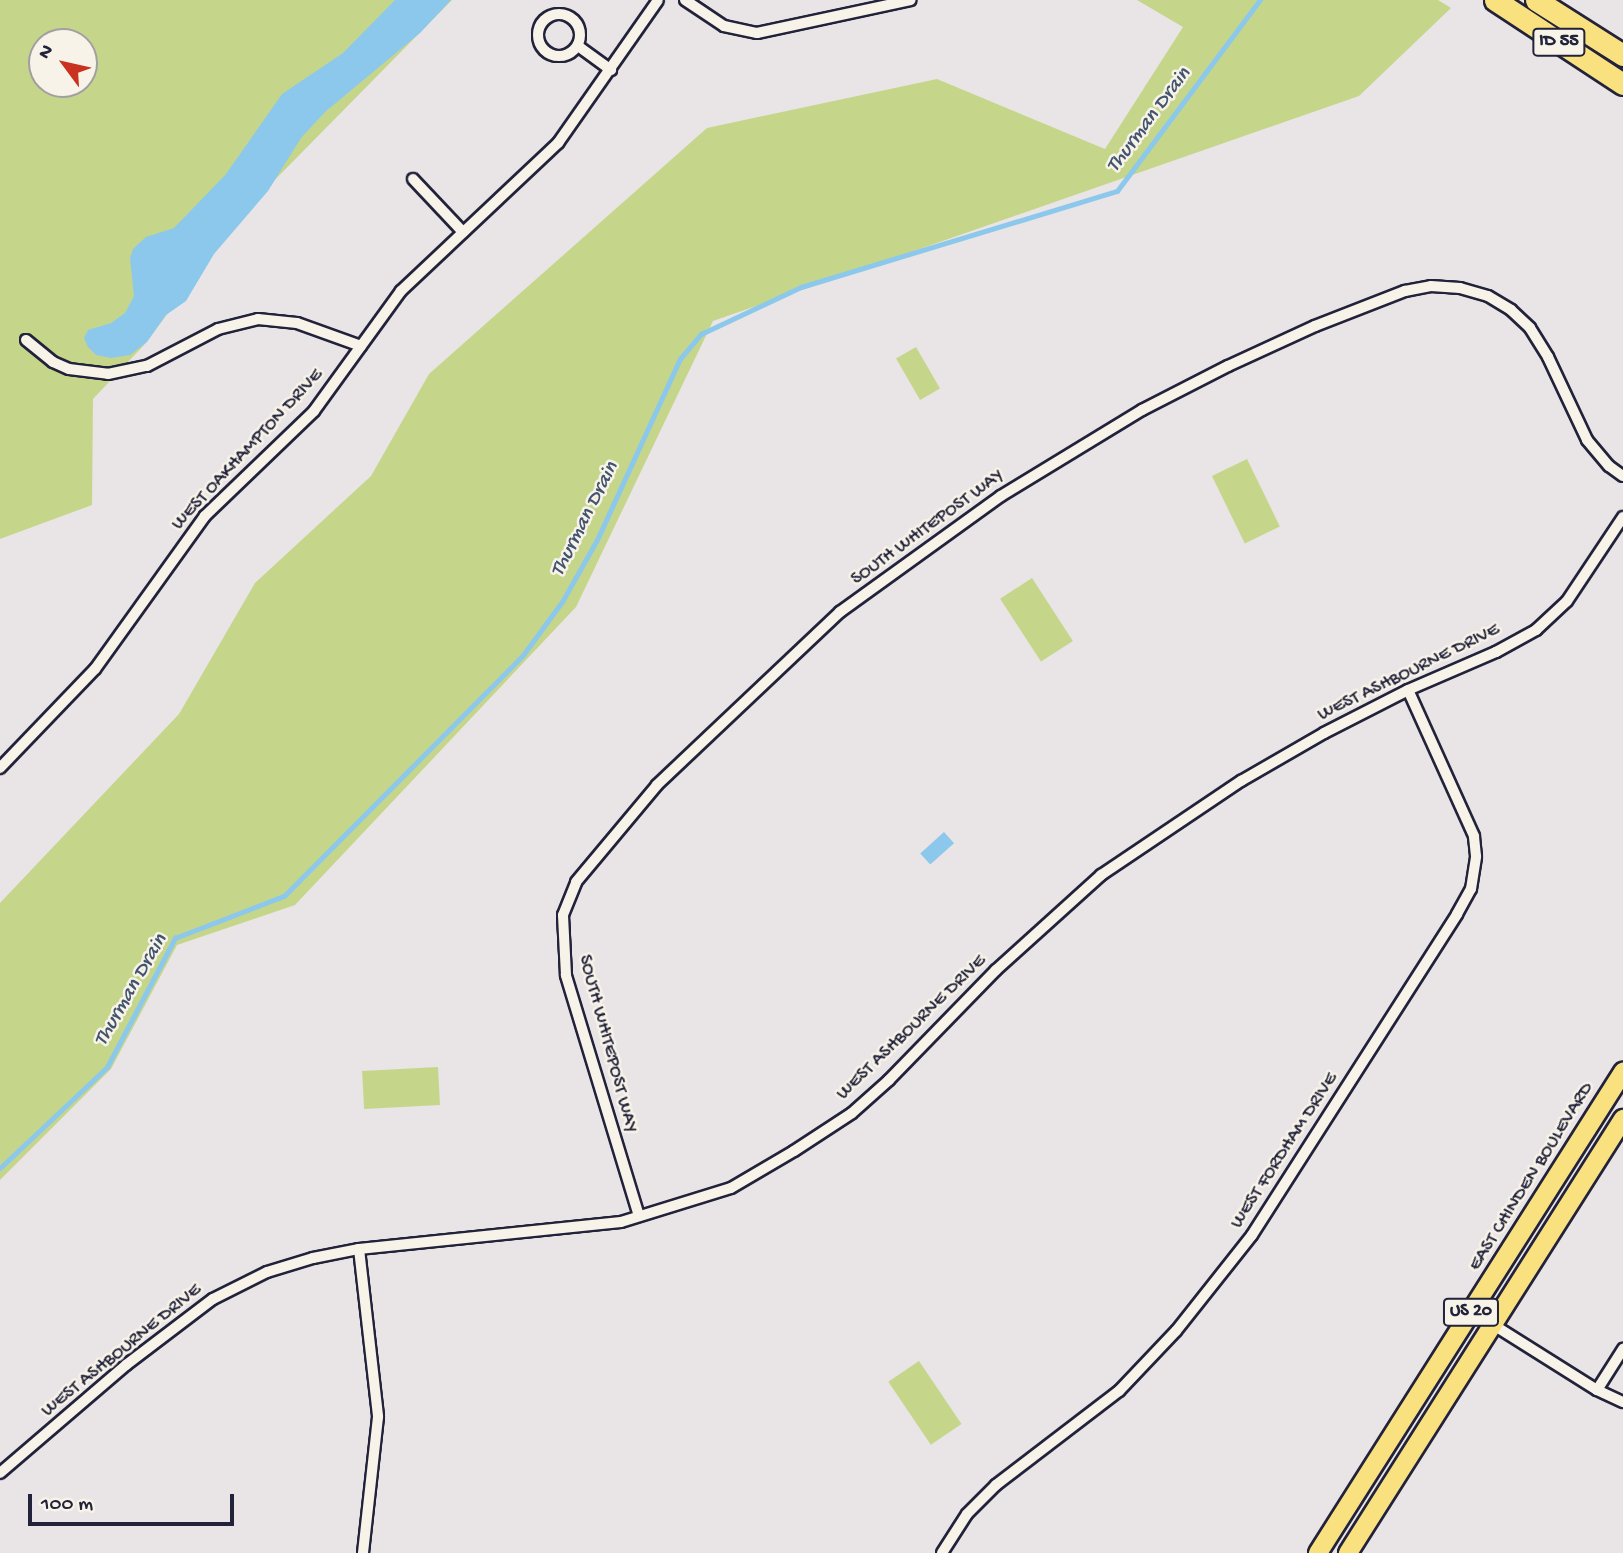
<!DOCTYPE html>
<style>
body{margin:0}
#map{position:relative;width:1623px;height:1553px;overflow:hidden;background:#e9e4e5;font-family:"Gochi Hand",sans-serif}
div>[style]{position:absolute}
.green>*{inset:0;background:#c5d68b;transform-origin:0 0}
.water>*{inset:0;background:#8cc8ec;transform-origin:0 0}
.stream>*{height:4.5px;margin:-2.25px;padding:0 2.25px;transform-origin:2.25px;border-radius:2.25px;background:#8cc8ec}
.roads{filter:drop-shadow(2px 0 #22223b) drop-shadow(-2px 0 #22223b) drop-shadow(0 2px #22223b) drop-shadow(0 -2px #22223b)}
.street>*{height:10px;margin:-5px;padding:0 5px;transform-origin:5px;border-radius:5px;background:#f7f3e8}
.street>.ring{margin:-5px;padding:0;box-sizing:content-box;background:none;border:10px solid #f7f3e8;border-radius:50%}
.primary>*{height:18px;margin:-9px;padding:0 9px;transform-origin:9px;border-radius:9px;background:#fae180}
.highway>*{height:21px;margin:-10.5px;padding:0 10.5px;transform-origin:10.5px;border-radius:10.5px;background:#fae180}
span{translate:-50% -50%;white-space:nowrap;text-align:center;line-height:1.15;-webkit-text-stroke:5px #f7f3e8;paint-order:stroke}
.shield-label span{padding:2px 5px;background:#f7f3e8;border:2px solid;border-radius:5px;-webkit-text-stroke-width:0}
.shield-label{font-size:18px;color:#22223b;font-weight:700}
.street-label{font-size:19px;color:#22223b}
.water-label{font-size:21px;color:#425470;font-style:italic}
.north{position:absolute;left:28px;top:28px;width:70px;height:70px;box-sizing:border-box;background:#f7f3e8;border:2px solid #a29fa3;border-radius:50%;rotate:303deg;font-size:19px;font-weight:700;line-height:28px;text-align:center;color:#22223b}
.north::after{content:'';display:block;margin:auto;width:24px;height:32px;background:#c8321e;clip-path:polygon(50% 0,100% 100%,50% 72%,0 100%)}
.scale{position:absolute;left:28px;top:1494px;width:206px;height:32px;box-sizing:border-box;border:4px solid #22223b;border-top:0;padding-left:9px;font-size:21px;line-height:24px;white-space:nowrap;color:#22223b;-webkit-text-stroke:5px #f7f3e8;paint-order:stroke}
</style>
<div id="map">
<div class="green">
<i style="clip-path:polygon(evenodd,0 0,452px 0,247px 208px,144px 345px,93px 399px,92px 505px,0 539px,0 0,42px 42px,84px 42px,84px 84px,42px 84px,42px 42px)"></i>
<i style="clip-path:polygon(1137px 0,1438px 0,1451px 8px,1359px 96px,713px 321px,576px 607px,295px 905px,177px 945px,111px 1069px,0 1180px,0 903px,179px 714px,255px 583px,371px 476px,429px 374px,707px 128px,937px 79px,1105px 149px,1183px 27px)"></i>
<i style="left:916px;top:347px;width:48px;height:23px;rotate:60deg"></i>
<i style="left:1247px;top:459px;width:75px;height:39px;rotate:64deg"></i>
<i style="left:1032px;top:578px;width:75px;height:38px;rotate:57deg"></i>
<i style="left:438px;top:1067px;width:38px;height:76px;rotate:87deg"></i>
<i style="left:919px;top:1361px;width:76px;height:37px;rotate:56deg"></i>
</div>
<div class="water">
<i style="clip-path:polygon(395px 0,451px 0,420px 33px,325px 112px,301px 138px,268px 191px,214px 254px,186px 301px,166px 315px,147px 342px,130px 355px,111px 358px,96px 355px,88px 347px,84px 338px,88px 330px,111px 323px,125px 313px,134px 296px,130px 258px,133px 249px,146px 237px,174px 228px,226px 174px,282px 94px,343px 53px)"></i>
<i style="left:944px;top:832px;width:15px;height:32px;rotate:48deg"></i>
</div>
<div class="stream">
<i style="left:0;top:1168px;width:147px;rotate:-43.3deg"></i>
<i style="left:107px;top:1067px;width:146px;rotate:-62.2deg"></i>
<i style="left:175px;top:938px;width:117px;rotate:-21.1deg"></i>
<i style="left:284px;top:896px;width:339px;rotate:-45.2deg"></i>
<i style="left:523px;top:655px;width:66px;rotate:-53.7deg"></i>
<i style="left:562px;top:602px;width:71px;rotate:-60.6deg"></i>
<i style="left:597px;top:540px;width:199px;rotate:-65.4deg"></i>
<i style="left:680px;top:359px;width:33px;rotate:-50deg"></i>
<i style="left:701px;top:334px;width:110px;rotate:-25.2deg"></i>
<i style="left:801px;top:287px;width:330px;rotate:-16.9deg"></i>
<i style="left:1117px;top:191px;width:239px;rotate:-53.2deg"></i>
</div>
<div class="roads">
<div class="street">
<i style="left:685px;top:0;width:47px;rotate:33.7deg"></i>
<i style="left:724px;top:26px;width:34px;rotate:12deg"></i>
<i style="left:757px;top:33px;width:157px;rotate:-12.1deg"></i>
<i class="ring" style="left:538px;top:14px;width:32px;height:32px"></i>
<i style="left:578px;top:46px;width:41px;rotate:36deg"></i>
<i style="left:413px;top:179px;width:73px;rotate:46.7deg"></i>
<i style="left:26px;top:340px;width:35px;rotate:39deg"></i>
<i style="left:53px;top:362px;width:17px;rotate:24deg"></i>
<i style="left:69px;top:369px;width:39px;rotate:7deg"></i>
<i style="left:108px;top:374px;width:40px;rotate:-12deg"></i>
<i style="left:147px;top:366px;width:80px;rotate:-27.5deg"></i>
<i style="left:218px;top:329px;width:41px;rotate:-14deg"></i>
<i style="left:258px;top:319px;width:39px;rotate:6deg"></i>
<i style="left:297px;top:323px;width:68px;rotate:19.8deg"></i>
<i style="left:0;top:768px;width:137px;rotate:-46.2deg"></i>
<i style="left:95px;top:669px;width:188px;rotate:-54.3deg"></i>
<i style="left:205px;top:516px;width:151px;rotate:-43.9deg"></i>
<i style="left:314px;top:411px;width:148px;rotate:-54.1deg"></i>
<i style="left:401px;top:291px;width:216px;rotate:-43.3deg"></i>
<i style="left:558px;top:143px;width:174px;rotate:-55deg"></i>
<i style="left:639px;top:1216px;width:252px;rotate:-106.9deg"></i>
<i style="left:566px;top:975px;width:60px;rotate:-92.9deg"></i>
<i style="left:563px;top:915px;width:35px;rotate:-68deg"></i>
<i style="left:576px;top:882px;width:126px;rotate:-50.1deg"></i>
<i style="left:657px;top:785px;width:252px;rotate:-43.4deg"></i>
<i style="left:840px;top:612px;width:198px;rotate:-35.8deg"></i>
<i style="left:1001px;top:496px;width:165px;rotate:-31.4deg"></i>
<i style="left:1142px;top:410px;width:97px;rotate:-27.1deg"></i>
<i style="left:1228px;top:366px;width:96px;rotate:-24.7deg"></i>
<i style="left:1315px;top:326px;width:97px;rotate:-21.3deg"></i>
<i style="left:1405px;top:291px;width:26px;rotate:-11deg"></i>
<i style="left:1431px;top:286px;width:29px;rotate:4deg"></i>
<i style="left:1460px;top:288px;width:29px;rotate:16deg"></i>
<i style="left:1488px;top:296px;width:27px;rotate:31deg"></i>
<i style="left:1511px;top:310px;width:26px;rotate:43deg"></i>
<i style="left:1530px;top:328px;width:34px;rotate:58deg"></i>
<i style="left:1548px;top:357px;width:92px;rotate:64.8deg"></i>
<i style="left:1587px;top:440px;width:34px;rotate:50deg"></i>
<i style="left:1609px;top:466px;width:17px;rotate:36deg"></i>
<i style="left:359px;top:1249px;width:169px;rotate:83.5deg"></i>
<i style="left:378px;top:1417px;width:137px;rotate:96.3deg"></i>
<i style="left:1492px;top:1324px;width:124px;rotate:32.2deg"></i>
<i style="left:1597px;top:1390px;width:29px;rotate:25deg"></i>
<i style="left:1597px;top:1390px;width:49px;rotate:-57.6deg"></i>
<i style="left:0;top:1473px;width:166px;rotate:-40.6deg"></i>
<i style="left:126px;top:1365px;width:109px;rotate:-37.2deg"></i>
<i style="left:213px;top:1299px;width:60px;rotate:-26.6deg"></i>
<i style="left:267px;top:1272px;width:48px;rotate:-16.9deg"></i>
<i style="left:313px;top:1258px;width:47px;rotate:-11.1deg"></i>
<i style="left:359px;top:1249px;width:263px;rotate:-5.9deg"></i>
<i style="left:621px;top:1222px;width:115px;rotate:-17.2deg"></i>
<i style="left:731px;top:1188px;width:73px;rotate:-30.4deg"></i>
<i style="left:794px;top:1151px;width:69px;rotate:-33.2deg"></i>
<i style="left:852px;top:1113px;width:50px;rotate:-41.7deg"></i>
<i style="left:889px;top:1080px;width:153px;rotate:-45.8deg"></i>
<i style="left:996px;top:970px;width:142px;rotate:-42.1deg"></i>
<i style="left:1101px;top:875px;width:169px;rotate:-33.9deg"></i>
<i style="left:1241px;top:781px;width:96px;rotate:-30deg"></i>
<i style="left:1324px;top:733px;width:94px;rotate:-27.1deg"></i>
<i style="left:1408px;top:690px;width:96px;rotate:-23.4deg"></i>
<i style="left:1496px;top:652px;width:46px;rotate:-28.8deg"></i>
<i style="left:1536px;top:630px;width:42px;rotate:-43.1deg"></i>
<i style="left:1567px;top:601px;width:101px;rotate:-56.3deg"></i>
<i style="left:942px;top:1553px;width:46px;rotate:-57.3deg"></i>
<i style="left:967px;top:1514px;width:41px;rotate:-45deg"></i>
<i style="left:996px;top:1485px;width:155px;rotate:-37.4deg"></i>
<i style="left:1119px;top:1391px;width:83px;rotate:-46.5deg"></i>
<i style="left:1176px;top:1331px;width:122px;rotate:-51.6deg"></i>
<i style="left:1252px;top:1235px;width:381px;rotate:-57.4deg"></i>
<i style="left:1457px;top:914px;width:29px;rotate:-61deg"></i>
<i style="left:1471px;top:889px;width:33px;rotate:-81deg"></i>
<i style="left:1476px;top:856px;width:20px;rotate:-96deg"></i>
<i style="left:1474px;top:836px;width:160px;rotate:-114.3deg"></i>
</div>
<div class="primary">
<i style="left:1318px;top:1553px;width:570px;rotate:-57.62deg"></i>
<i style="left:1348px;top:1553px;width:514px;rotate:-57.64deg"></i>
</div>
<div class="highway">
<i style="left:1495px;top:0;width:153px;rotate:33.3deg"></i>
<i style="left:1536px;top:0;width:103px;rotate:32.3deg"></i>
</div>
</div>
<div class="shield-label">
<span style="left:1559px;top:42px">ID 55</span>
<span style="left:1471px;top:1312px">US 20</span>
</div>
<div class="street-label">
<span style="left:248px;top:450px;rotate:-47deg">WEST OAKHAMPTON DRIVE</span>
<span style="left:928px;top:528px;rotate:-36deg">SOUTH WHITEPOST WAY</span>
<span style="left:1409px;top:673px;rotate:-26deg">WEST ASHBOURNE DRIVE</span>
<span style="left:912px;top:1028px;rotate:-44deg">WEST ASHBOURNE DRIVE</span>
<span style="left:607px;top:1044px;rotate:75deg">SOUTH WHITEPOST WAY</span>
<span style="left:1285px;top:1151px;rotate:-57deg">WEST FORDHAM DRIVE</span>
<span style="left:1532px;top:1177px;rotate:-58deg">EAST CHINDEN BOULEVARD</span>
<span style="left:122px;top:1351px;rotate:-39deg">WEST ASHBOURNE DRIVE</span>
</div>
<div class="water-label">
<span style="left:1150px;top:121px;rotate:-53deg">Thurman Drain</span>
<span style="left:586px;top:520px;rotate:-63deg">Thurman Drain</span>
<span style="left:132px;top:991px;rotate:-60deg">Thurman Drain</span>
</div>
<div class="north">N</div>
<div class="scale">100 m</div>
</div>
